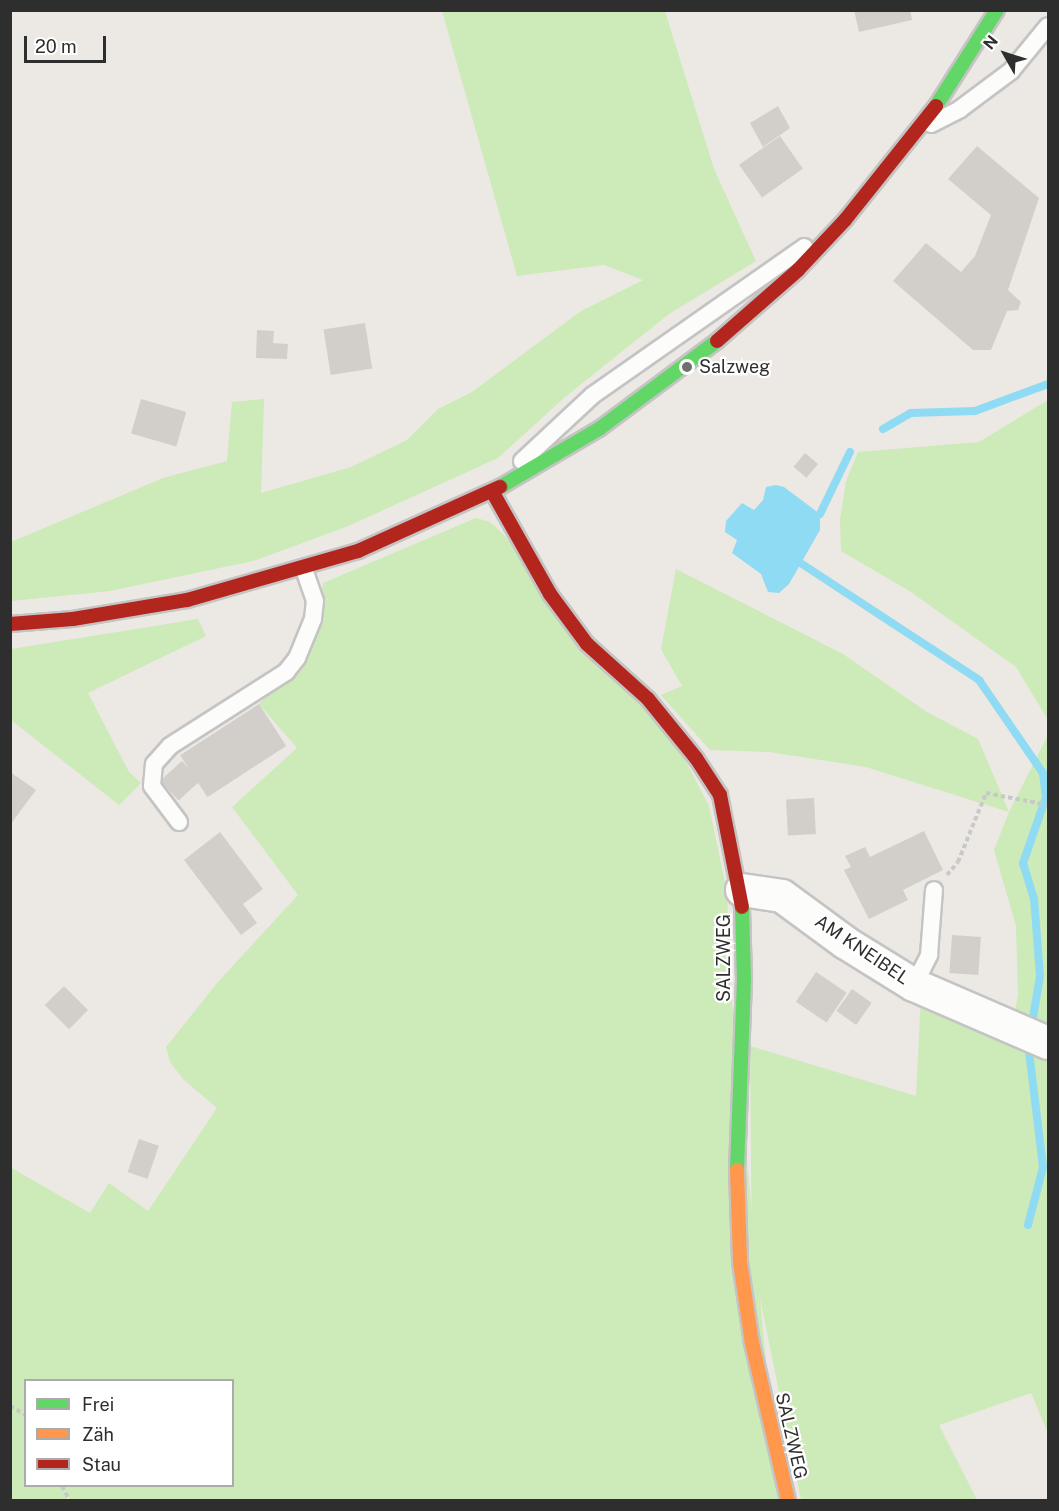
<!DOCTYPE html>
<meta charset="utf-8">
<style>
body{margin:0}
#map{position:relative;width:1059px;height:1511px;overflow:hidden;background:#ece8e3;font-family:"Public Sans",sans-serif}
div>[style]{position:absolute}
.green>*{inset:0;background:#cdeab9}
.water>*{inset:0;background:#90dbf4}
.stream>*{height:8px;margin:-4px;padding:0 4px;transform-origin:4px;border-radius:4px;background:#90dbf4}
.building>*{inset:0;background:#d2cfcb;transform-origin:0 0}
.path>*{height:4px;margin-top:-2px;transform-origin:0;background:repeating-linear-gradient(90deg,#c9c9c8 0 4.5px,transparent 0 7.5px)}
.roads{filter:drop-shadow(2px 0 #c5c4c4) drop-shadow(-2px 0 #c5c4c4) drop-shadow(0 2px #c5c4c4) drop-shadow(0 -2px #c5c4c4)}
.lane>*{height:16px;margin:-8px;padding:0 8px;transform-origin:8px;border-radius:8px;background:#fcfcfb}
.street>*{height:32px;margin:-16px;padding:0 16px;transform-origin:16px;border-radius:16px;background:#fcfcfb}
.fast>*{height:14px;margin:-7px;padding:0 7px;transform-origin:7px;border-radius:7px;background:#63d668}
.slow>*{height:14px;margin:-7px;padding:0 7px;transform-origin:7px;border-radius:7px;background:#ff974d}
.jam>*{height:14px;margin:-7px;padding:0 7px;transform-origin:7px;border-radius:7px;background:#b3261e}
.dots>*{width:16px;height:16px;translate:-50% -50%;box-sizing:border-box;border:3px solid #fff;border-radius:50%}
span{translate:-50% -50%;white-space:nowrap;text-align:center;line-height:1.15;-webkit-text-stroke:4.5px #fff;paint-order:stroke}
.poi-label{font-size:18px;color:#2e2e2e}
.left{translate:0 -50%;text-align:left}
.street-label{font-size:18px;color:#2e2e2e}
.frame{position:absolute;inset:0;border:12px solid #2e2e2e;pointer-events:none}
.legend{position:absolute;left:24px;top:1379px;width:210px;height:108px;box-sizing:border-box;background:#fff;border:2px solid #ababab;margin:0;padding:8px 10px;list-style:none;font-size:18px;color:#2e2e2e}
.legend li{display:flex;align-items:center;gap:12px;height:30px}
.legend b{width:30px;border:2px solid #ababab}
.north{position:absolute;left:975px;top:24px;width:60px;height:60px;-webkit-text-stroke:4px #fff;paint-order:stroke;rotate:309deg;font-size:16px;font-weight:700;line-height:24px;text-align:center;color:#2e2e2e}
.north::after{content:'';display:block;margin:auto;width:21px;height:27px;background:#2e2e2e;clip-path:polygon(50% 0,100% 100%,50% 72%,0 100%)}
.scale{position:absolute;left:24px;top:36px;width:82px;height:27px;box-sizing:border-box;border:3px solid #2e2e2e;border-top:0;padding-left:8px;font-size:18px;line-height:21px;white-space:nowrap;color:#2e2e2e;-webkit-text-stroke:4px #fff;paint-order:stroke}
</style>
<div id="map">
<div class="green">
<i style="clip-path:polygon(442px 11px,665px 11px,714px 169px,756px 261px,669px 314px,565px 397px,498px 458px,346px 527px,253px 561px,110px 591px,11px 601px,11px 542px,163px 478px,227px 461px,232px 402px,264px 399px,261px 493px,351px 467px,407px 440px,438px 409px,472px 392px,581px 311px,643px 280px,604px 265px,517px 276px)"></i>
<i style="clip-path:polygon(1048px 400px,1048px 720px,1016px 667px,911px 592px,841px 551px,840px 519px,846px 481px,858px 452px,979px 442px)"></i>
<i style="clip-path:polygon(evenodd,476px 518px,490px 522px,503px 534px,683px 756px,709px 806px,727px 892px,730px 979px,779px 1500px,71px 1500px,66px 1495px,68px 1500px,11px 1500px,10px 1167px,90px 1213px,109px 1183px,148px 1211px,217px 1108px,183px 1079px,170px 1062px,166px 1047px,218px 982px,298px 895px,232px 807px,297px 748px,259px 704px,300px 664px,318px 618px,323px 583px,476px 518px,26px 1380px,232px 1380px,232px 1486px,26px 1486px,26px 1380px)"></i>
<i style="clip-path:polygon(676px 569px,843px 654px,927px 712px,978px 739px,1009px 812px,1048px 735px,1048px 1038px,1013px 1023px,1018px 995px,1016px 926px,994px 850px,1009px 812px,866px 767px,769px 752px,710px 750px,661px 695px,682px 686px,661px 649px)"></i>
<i style="clip-path:polygon(198px 619px,206px 636px,88px 693px,129px 772px,141px 783px,119px 805px,11px 720px,11px 649px)"></i>
<i style="clip-path:polygon(921px 994px,1048px 1051px,1048px 1433px,1031px 1393px,939px 1425px,977px 1500px,801px 1500px,752px 1259px,750px 1046px,916px 1096px)"></i>
</div>
<div class="water">
<i style="clip-path:polygon(776px 485px,784px 487px,820px 514px,820px 530px,789px 584px,779px 593px,768px 592px,761px 574px,732px 553px,737px 540px,725px 532px,726px 521px,742px 503px,754px 510px,763px 500px,766px 487px)"></i>
</div>
<div class="stream">
<i style="left:883px;top:429px;width:32px;rotate:-30deg"></i>
<i style="left:911px;top:413px;width:64px;rotate:-1.8deg"></i>
<i style="left:975px;top:411px;width:78px;rotate:-20.3deg"></i>
<i style="left:820px;top:514px;width:69px;rotate:-64.2deg"></i>
<i style="left:802px;top:564px;width:212px;rotate:33.2deg"></i>
<i style="left:979px;top:680px;width:113px;rotate:55.5deg"></i>
<i style="left:1043px;top:773px;width:24px;rotate:83deg"></i>
<i style="left:1046px;top:797px;width:70px;rotate:109.2deg"></i>
<i style="left:1023px;top:863px;width:37px;rotate:73deg"></i>
<i style="left:1034px;top:898px;width:78px;rotate:85.6deg"></i>
<i style="left:1040px;top:976px;width:43px;rotate:99.5deg"></i>
<i style="left:1028px;top:1225px;width:60px;rotate:-75.5deg"></i>
<i style="left:1043px;top:1167px;width:117px;rotate:-96.9deg"></i>
</div>
<div class="building">
<i style="clip-path:polygon(854px 10px,910px 10px,912px 20px,859px 32px)"></i>
<i style="clip-path:polygon(778px 106px,790px 128px,763px 147px,750px 123px)"></i>
<i style="left:780px;top:136px;width:40px;height:50px;rotate:55deg"></i>
<i style="clip-path:polygon(977px 146px,1039px 198px,1008px 290px,1021px 302px,1018px 310px,1007px 311px,991px 350px,973px 350px,893px 281px,926px 243px,961px 272px,975px 256px,991px 215px,948px 179px)"></i>
<i style="left:365px;top:323px;width:46px;height:42px;rotate:81deg"></i>
<i style="clip-path:polygon(257px 330px,274px 331px,273px 343px,288px 344px,287px 359px,256px 358px)"></i>
<i style="left:141px;top:399px;width:47px;height:36px;rotate:16deg"></i>
<i style="left:805px;top:453px;width:17px;height:18px;rotate:40deg"></i>
<i style="left:259px;top:704px;width:50px;height:94px;rotate:57deg"></i>
<i style="left:182px;top:761px;width:27px;height:29px;rotate:48deg"></i>
<i style="clip-path:polygon(10px 772px,36px 790px,10px 825px)"></i>
<i style="left:814px;top:798px;width:36px;height:28px;rotate:87deg"></i>
<i style="clip-path:polygon(924px 831px,943px 870px,903px 890px,908px 900px,869px 919px,844px 870px,851px 867px,845px 856px,865px 847px,870px 857px)"></i>
<i style="clip-path:polygon(220px 832px,263px 889px,243px 904px,257px 923px,241px 935px,184px 860px)"></i>
<i style="left:952px;top:935px;width:29px;height:38px;rotate:4deg"></i>
<i style="left:816px;top:972px;width:37px;height:36px;rotate:34deg"></i>
<i style="left:64px;top:986px;width:34px;height:27px;rotate:45deg"></i>
<i style="left:852px;top:989px;width:24px;height:27px;rotate:35deg"></i>
<i style="left:139px;top:1139px;width:21px;height:35px;rotate:19deg"></i>
</div>
<div class="path">
<i style="left:947px;top:875px;width:17px;rotate:-50deg"></i>
<i style="left:958px;top:862px;width:74px;rotate:-67.9deg"></i>
<i style="left:986px;top:793px;width:63px;rotate:11deg"></i>
<i style="left:10px;top:1406px;width:18px;rotate:29deg"></i>
<i style="left:62px;top:1486px;width:16px;rotate:63deg"></i>
</div>
<div class="roads">
<div class="lane">
<i style="left:931px;top:124px;width:33px;rotate:-27deg"></i>
<i style="left:960px;top:109px;width:64px;rotate:-36.7deg"></i>
<i style="left:1011px;top:71px;width:58px;rotate:-50.6deg"></i>
<i style="left:522px;top:461px;width:97px;rotate:-42.9deg"></i>
<i style="left:593px;top:395px;width:258px;rotate:-35deg"></i>
<i style="left:179px;top:822px;width:45px;rotate:-126.9deg"></i>
<i style="left:152px;top:786px;width:22px;rotate:-85deg"></i>
<i style="left:154px;top:764px;width:24px;rotate:-48deg"></i>
<i style="left:170px;top:746px;width:138px;rotate:-32.5deg"></i>
<i style="left:286px;top:672px;width:18px;rotate:-52deg"></i>
<i style="left:297px;top:658px;width:42px;rotate:-67.7deg"></i>
<i style="left:313px;top:619px;width:18px;rotate:-84deg"></i>
<i style="left:315px;top:601px;width:34px;rotate:-109deg"></i>
<i style="left:914px;top:985px;width:34px;rotate:-63deg"></i>
<i style="left:929px;top:955px;width:65px;rotate:-85.6deg"></i>
</div>
<div class="street">
<i style="left:742px;top:890px;width:40px;rotate:8.5deg"></i>
<i style="left:782px;top:896px;width:79px;rotate:36.3deg"></i>
<i style="left:846px;top:943px;width:80px;rotate:31.7deg"></i>
<i style="left:914px;top:985px;width:146px;rotate:23.4deg"></i>
</div>
<div class="fast">
<i style="left:936px;top:106px;width:114px;rotate:-57.6deg"></i>
<i style="left:500px;top:487px;width:115px;rotate:-30.4deg"></i>
<i style="left:599px;top:429px;width:147px;rotate:-36.7deg"></i>
<i style="left:737px;top:1170px;width:190px;rotate:-87.9deg"></i>
<i style="left:744px;top:980px;width:73px;rotate:-91.6deg"></i>
</div>
<div class="slow">
<i style="left:737px;top:1170px;width:92px;rotate:88.1deg"></i>
<i style="left:740px;top:1262px;width:82px;rotate:81.6deg"></i>
<i style="left:752px;top:1343px;width:161px;rotate:77.1deg"></i>
</div>
<div class="jam">
<i style="left:717px;top:341px;width:108px;rotate:-41.2deg"></i>
<i style="left:798px;top:270px;width:69px;rotate:-46.8deg"></i>
<i style="left:845px;top:220px;width:146px;rotate:-51.4deg"></i>
<i style="left:492px;top:491px;width:118px;rotate:60.6deg"></i>
<i style="left:550px;top:594px;width:62px;rotate:53.5deg"></i>
<i style="left:587px;top:644px;width:82px;rotate:42deg"></i>
<i style="left:648px;top:699px;width:76px;rotate:50.9deg"></i>
<i style="left:696px;top:758px;width:44px;rotate:57deg"></i>
<i style="left:720px;top:795px;width:114px;rotate:78.9deg"></i>
<i style="left:10px;top:624px;width:63px;rotate:-4.5deg"></i>
<i style="left:73px;top:619px;width:116px;rotate:-9.5deg"></i>
<i style="left:187px;top:600px;width:178px;rotate:-16deg"></i>
<i style="left:358px;top:551px;width:156px;rotate:-24.3deg"></i>
</div>
</div>
<div class="dots">
<i style="left:687px;top:367px;background:#706f6d"></i>
</div>
<div class="poi-label">
<span class="left" style="left:699px;top:367px">Salzweg</span>
</div>
<div class="street-label">
<span style="left:862px;top:950px;rotate:34deg">AM KNEIBEL</span>
<span style="left:724px;top:958px;rotate:-90deg">SALZWEG</span>
<span style="left:791px;top:1436px;rotate:77deg">SALZWEG</span>
</div>
<div class="frame"></div>
<ul class="legend">
<li><b style="height:8px;background:#63d668"></b>Frei</li>
<li><b style="height:8px;background:#ff974d"></b>Zäh</li>
<li><b style="height:8px;background:#b3261e"></b>Stau</li>
</ul>
<div class="north">N</div>
<div class="scale">20 m</div>
</div>
